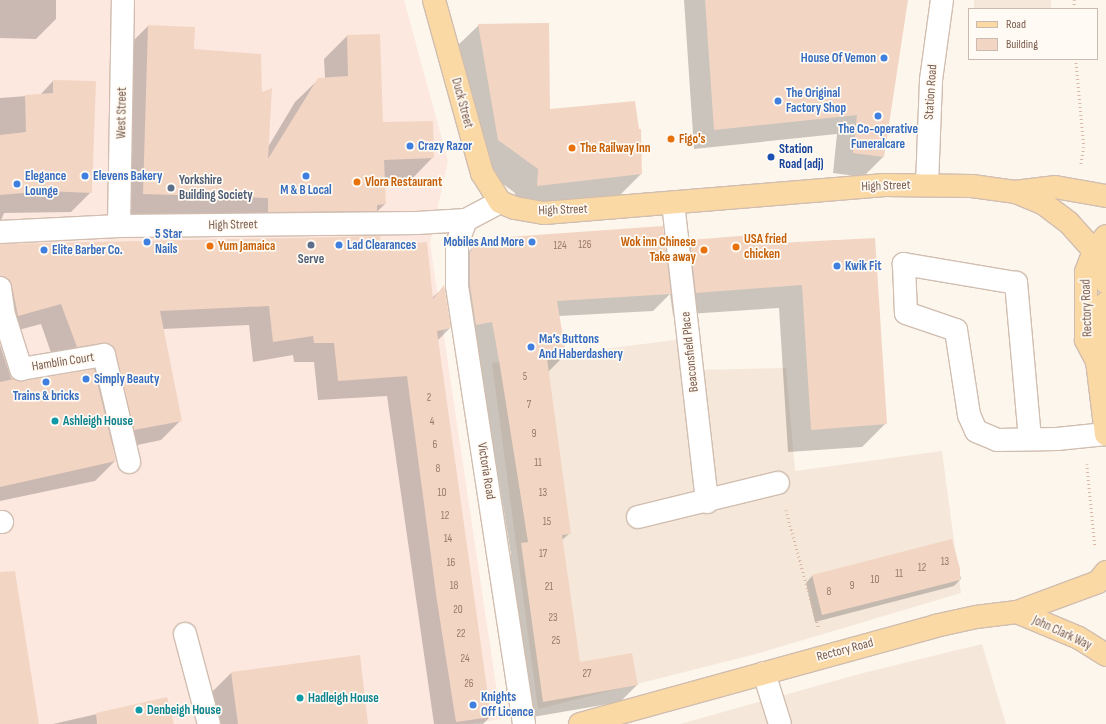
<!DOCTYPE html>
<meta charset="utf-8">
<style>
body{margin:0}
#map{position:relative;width:1106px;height:724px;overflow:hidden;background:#fdf6ec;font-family:"Sofia Sans Condensed",sans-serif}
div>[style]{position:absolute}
.residential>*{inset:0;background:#f5e8da;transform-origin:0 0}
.commercial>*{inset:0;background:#fde8e0}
.shadow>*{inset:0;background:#0003}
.building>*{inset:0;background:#f3d5c3}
.path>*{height:2.5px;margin-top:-1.25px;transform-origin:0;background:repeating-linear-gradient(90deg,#d9b8a5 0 1px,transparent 0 4px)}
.roads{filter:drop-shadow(1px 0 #d1beb0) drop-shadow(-1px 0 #d1beb0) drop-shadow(0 1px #d1beb0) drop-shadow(0 -1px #d1beb0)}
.minor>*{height:22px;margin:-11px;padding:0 11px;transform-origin:11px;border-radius:11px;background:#fff}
.major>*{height:22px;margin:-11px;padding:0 11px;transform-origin:11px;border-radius:11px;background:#fbd9a5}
.dots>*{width:11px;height:11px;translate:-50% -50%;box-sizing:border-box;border:2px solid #fffaf3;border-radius:50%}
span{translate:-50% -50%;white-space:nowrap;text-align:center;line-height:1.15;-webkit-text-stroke:3.5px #fffaf3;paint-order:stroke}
.number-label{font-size:11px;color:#987a6a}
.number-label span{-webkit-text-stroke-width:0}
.shop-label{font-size:13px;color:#366cbe;font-weight:700}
.right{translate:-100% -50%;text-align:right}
.left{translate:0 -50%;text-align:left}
.street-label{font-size:13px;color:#7a5c4d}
.food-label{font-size:13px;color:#c56008;font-weight:700}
.transit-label{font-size:13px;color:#164399;font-weight:700}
.service-label{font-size:13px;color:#4e5e75;font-weight:700}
.culture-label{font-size:13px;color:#0d838f;font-weight:700}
.legend{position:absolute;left:968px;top:8px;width:130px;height:52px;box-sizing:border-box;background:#fffaf3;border:1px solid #cabbb1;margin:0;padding:5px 7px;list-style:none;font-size:12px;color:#7a5c4d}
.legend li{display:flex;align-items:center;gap:8px;height:20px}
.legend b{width:20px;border:1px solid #cabbb1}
</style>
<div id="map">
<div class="residential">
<i style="left:974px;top:0;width:77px;height:9px"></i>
<i style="clip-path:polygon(691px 338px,695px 370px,786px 368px,795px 471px,942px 451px,961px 593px,756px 654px,538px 709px,492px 363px)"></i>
<i style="clip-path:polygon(982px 644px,1006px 724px,680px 724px,863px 673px)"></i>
</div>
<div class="commercial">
<i style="clip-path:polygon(0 0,404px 0,448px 161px,430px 243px,501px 719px,469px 724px,0 724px)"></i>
</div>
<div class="shadow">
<i style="clip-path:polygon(0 0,56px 0,56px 19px,36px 39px,0 38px)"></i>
<i style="clip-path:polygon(684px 0,907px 0,883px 157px,863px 177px,833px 173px,837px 134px,694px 149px)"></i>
<i style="clip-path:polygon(479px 25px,549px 110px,638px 130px,641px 174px,618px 197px,514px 209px,515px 193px,475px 163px,455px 48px)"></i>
<i style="clip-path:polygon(148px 26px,261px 93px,268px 147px,295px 102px,319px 79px,325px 78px,324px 59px,347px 36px,382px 123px,433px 157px,410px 181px,384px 182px,385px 204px,361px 227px,120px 217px,125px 49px)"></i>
<i style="clip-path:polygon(53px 81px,91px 192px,71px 212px,4px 213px,0 223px,0 98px,40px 95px)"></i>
<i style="clip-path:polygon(874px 239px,886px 423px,862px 447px,788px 452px,779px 308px,673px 315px,670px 294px,653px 311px,559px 316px,565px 355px,548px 372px,570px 533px,561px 541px,579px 664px,637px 685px,620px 702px,527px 718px,504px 561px,511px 555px,463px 257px,480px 240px,666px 265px,690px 241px,777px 244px)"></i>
<i style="clip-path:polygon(0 245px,380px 247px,432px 298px,444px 287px,450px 328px,437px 341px,490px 717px,483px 724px,434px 724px,387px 396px,318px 400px,314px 362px,294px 362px,293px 355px,253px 362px,249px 325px,163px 329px,181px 420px,161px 440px,114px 450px,110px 439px,115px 461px,95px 481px,0 501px,0 345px,11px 378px,23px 382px,94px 370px,94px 367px,56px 367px,41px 324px,0 335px)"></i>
<i style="clip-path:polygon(951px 540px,961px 579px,954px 586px,815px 622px,806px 583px,812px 576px)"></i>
<i style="clip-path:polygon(231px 673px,367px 724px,217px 724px,212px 692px)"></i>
<i style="clip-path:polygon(167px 698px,172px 724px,53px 724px)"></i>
</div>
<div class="building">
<i style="clip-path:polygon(705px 0,908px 0,884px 157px,853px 153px,857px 115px,714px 130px)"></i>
<i style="clip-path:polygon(549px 23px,550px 109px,635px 101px,639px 129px,641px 129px,642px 174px,537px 186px,538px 169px,498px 140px,478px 24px)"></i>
<i style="clip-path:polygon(148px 25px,195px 27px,194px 49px,261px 54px,262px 92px,272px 88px,268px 159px,318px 78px,348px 76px,347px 35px,380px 34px,383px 122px,433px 121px,434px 158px,384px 160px,386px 204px,377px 205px,377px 211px,268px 212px,268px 198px,143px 194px)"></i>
<i style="clip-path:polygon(53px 80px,96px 81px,92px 193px,46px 191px,0 195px,0 135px,26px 132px,25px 95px,53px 93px)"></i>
<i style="clip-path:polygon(663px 226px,671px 294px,557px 301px,566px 355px,547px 359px,571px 534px,562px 535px,580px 662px,632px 653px,638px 685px,543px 702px,521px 543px,528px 542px,500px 366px,492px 322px,476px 325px,470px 285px,470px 252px,479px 239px)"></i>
<i style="clip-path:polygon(777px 233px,778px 243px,875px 238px,887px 424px,811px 430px,802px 285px,696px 293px,690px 240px)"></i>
<i style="clip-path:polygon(380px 236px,381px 245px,427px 242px,433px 299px,444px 285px,451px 328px,437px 331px,491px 717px,456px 722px,437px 601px,407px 376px,338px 381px,334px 343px,314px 343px,313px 336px,273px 342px,269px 306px,160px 311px,182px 421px,134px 430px,114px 347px,102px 343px,77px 347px,61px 304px,18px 316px,12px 286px,10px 280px,0 276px,0 244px)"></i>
<i style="clip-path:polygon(94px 369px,116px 461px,0 487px,0 382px,14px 379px,23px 381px)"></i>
<i style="clip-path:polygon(952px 539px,960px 569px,960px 580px,822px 615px,812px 575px)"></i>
<i style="clip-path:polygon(15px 571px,39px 724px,0 724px,0 572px)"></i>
<i style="clip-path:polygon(360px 655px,368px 724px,238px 724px,231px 672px)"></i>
<i style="clip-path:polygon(167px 697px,174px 724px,97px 724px,96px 713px)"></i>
</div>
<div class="path">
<i style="left:1074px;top:9px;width:9px;rotate:-90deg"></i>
<i style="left:1076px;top:59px;width:88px;rotate:84.8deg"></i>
<i style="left:1084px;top:147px;width:17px;rotate:100deg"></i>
<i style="left:1087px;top:464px;width:82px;rotate:84.4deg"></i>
<i style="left:786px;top:510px;width:123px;rotate:74.5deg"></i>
</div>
<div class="roads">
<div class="minor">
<i style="left:927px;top:185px;width:105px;rotate:-87.8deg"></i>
<i style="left:931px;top:80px;width:81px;rotate:-82.2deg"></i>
<i style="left:673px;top:203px;width:301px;rotate:83.5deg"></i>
<i style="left:466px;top:220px;width:26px;rotate:111deg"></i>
<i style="left:457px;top:244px;width:42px;rotate:90deg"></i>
<i style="left:457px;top:286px;width:443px;rotate:81.3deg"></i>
<i style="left:119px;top:226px;width:226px;rotate:-89deg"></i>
<i style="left:0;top:232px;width:119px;rotate:-2.9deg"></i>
<i style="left:119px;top:226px;width:298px;rotate:-0.6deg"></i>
<i style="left:417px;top:223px;width:49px;rotate:-3.5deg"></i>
<i style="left:466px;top:220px;width:38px;rotate:-28deg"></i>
<i style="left:0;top:288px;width:27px;rotate:82deg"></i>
<i style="left:4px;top:315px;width:57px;rotate:72.5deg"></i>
<i style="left:21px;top:369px;width:84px;rotate:-9.6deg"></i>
<i style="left:104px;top:355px;width:110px;rotate:76.8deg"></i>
<i style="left:1030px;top:439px;width:157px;rotate:-95.1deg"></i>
<i style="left:1016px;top:283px;width:114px;rotate:-170.4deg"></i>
<i style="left:904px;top:264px;width:49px;rotate:87.7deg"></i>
<i style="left:906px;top:313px;width:53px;rotate:18.8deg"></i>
<i style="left:956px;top:330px;width:86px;rotate:81.3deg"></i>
<i style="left:969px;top:415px;width:17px;rotate:66deg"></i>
<i style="left:976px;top:431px;width:23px;rotate:23deg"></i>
<i style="left:997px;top:440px;width:60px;rotate:-1deg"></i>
<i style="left:1057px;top:439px;width:49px;rotate:-5.8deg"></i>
<i style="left:638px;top:517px;width:144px;rotate:-13.7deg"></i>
<i style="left:0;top:522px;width:2px"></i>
<i style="left:185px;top:634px;width:93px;rotate:75.1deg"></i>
<i style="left:764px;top:673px;width:53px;rotate:72.6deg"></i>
</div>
<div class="major">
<i style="left:434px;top:0;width:180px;rotate:74.5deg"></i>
<i style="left:482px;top:173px;width:34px;rotate:58deg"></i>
<i style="left:500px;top:202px;width:16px;rotate:22deg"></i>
<i style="left:515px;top:208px;width:29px;rotate:10deg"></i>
<i style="left:544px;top:213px;width:342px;rotate:-4.7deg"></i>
<i style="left:885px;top:185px;width:87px;rotate:0.7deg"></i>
<i style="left:972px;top:186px;width:43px;rotate:7.9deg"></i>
<i style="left:1015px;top:192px;width:40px;rotate:-7.1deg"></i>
<i style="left:1055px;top:187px;width:52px;rotate:10deg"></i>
<i style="left:1016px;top:192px;width:30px;rotate:23deg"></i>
<i style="left:1044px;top:204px;width:31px;rotate:37deg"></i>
<i style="left:1069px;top:223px;width:38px;rotate:48deg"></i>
<i style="left:1094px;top:251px;width:34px;rotate:69deg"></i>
<i style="left:1106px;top:303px;width:59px;rotate:98.8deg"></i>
<i style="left:1097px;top:361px;width:74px;rotate:83deg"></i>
<i style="left:1097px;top:361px;width:24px;rotate:-118deg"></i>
<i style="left:1086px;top:340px;width:68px;rotate:-90deg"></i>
<i style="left:1086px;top:272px;width:22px;rotate:-69deg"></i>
<i style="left:1094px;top:251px;width:19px;rotate:-51deg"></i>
<i style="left:1017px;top:612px;width:67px;rotate:22.8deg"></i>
<i style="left:1079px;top:638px;width:32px;rotate:32deg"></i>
<i style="left:580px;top:724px;width:368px;rotate:-15.4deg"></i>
<i style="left:935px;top:626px;width:42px;rotate:-12.4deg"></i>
<i style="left:976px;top:617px;width:41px;rotate:-7deg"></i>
<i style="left:1017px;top:612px;width:86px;rotate:-20.3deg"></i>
<i style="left:1098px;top:582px;width:13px;rotate:-51deg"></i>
</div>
</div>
<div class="dots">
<i style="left:884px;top:58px;background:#3f7fe0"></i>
<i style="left:778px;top:101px;background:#3f7fe0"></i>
<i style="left:878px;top:116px;background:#3f7fe0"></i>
<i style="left:671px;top:139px;background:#e8710a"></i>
<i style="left:410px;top:146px;background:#3f7fe0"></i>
<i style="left:572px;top:148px;background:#e8710a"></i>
<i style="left:771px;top:157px;background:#1a4fb4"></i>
<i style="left:85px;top:176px;background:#3f7fe0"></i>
<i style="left:306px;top:176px;background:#3f7fe0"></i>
<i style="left:357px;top:182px;background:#e8710a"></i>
<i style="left:17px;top:184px;background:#3f7fe0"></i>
<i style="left:171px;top:188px;background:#5c6f8a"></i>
<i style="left:147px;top:242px;background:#3f7fe0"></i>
<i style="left:532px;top:242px;background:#3f7fe0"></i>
<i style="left:311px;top:245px;background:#5c6f8a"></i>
<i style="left:339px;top:245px;background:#3f7fe0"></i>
<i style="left:210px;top:246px;background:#e8710a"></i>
<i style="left:736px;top:247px;background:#e8710a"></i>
<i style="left:44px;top:250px;background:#3f7fe0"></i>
<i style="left:704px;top:250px;background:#e8710a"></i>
<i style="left:837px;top:266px;background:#3f7fe0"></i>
<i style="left:531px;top:347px;background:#3f7fe0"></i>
<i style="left:86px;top:379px;background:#3f7fe0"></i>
<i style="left:46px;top:382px;background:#3f7fe0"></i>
<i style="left:55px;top:421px;background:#0f9aa8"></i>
<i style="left:300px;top:698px;background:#0f9aa8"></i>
<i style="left:473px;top:705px;background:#3f7fe0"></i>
<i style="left:139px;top:710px;background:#0f9aa8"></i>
</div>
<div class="number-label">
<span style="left:585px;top:245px">126</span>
<span style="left:560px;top:246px">124</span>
<span style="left:525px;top:377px">5</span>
<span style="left:429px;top:398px">2</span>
<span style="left:529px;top:405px">7</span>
<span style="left:432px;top:422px">4</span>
<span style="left:534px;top:434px">9</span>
<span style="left:435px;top:445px">6</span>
<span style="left:538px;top:463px">11</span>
<span style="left:438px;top:469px">8</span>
<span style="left:442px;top:493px">10</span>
<span style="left:543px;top:493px">13</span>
<span style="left:445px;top:516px">12</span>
<span style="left:547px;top:522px">15</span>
<span style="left:448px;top:539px">14</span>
<span style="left:543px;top:554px">17</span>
<span style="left:945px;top:562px">13</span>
<span style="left:451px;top:563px">16</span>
<span style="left:922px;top:568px">12</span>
<span style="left:899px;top:574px">11</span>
<span style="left:875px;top:580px">10</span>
<span style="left:454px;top:586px">18</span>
<span style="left:852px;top:586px">9</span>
<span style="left:549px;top:587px">21</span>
<span style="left:829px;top:592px">8</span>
<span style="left:458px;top:610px">20</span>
<span style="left:553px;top:618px">23</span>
<span style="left:461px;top:634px">22</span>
<span style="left:556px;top:641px">25</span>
<span style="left:465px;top:659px">24</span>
<span style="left:587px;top:674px">27</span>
<span style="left:469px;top:684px">26</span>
</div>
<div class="shop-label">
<span class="right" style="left:876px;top:58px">House Of Vemon</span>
<span class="left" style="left:786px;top:101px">The Original<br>Factory Shop</span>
<span style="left:878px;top:137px">The Co-operative<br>Funeralcare</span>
<span class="left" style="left:418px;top:146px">Crazy Razor</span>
<span class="left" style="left:93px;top:176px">Elevens Bakery</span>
<span class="left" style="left:25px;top:184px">Elegance<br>Lounge</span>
<span style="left:306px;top:190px">M &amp; B Local</span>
<span class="left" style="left:155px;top:242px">5 Star<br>Nails</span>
<span class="right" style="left:524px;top:242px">Mobiles And More</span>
<span class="left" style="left:347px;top:245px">Lad Clearances</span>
<span class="left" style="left:52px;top:250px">Elite Barber Co.</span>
<span class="left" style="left:845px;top:266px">Kwik Fit</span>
<span class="left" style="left:539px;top:347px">Ma’s Buttons<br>And Haberdashery</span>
<span class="left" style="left:94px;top:379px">Simply Beauty</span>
<span style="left:46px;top:396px">Trains &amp; bricks</span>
<span class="left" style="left:481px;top:705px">Knights<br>Off Licence</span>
</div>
<div class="street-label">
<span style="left:931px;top:92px;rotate:-86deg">Station Road</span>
<span style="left:462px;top:103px;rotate:75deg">Duck Street</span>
<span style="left:122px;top:113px;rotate:-89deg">West Street</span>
<span style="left:886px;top:186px;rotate:-2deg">High Street</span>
<span style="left:563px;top:210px;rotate:-2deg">High Street</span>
<span style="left:233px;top:225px;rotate:-1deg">High Street</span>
<span style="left:1087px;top:308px;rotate:-92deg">Rectory Road</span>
<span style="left:690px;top:352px;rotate:-96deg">Beaconsfield Place</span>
<span style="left:63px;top:362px;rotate:-9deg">Hamblin Court</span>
<span style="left:486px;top:471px;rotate:81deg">Victoria Road</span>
<span style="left:1062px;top:633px;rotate:25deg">John Clark Way</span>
<span style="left:845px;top:650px;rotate:-15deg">Rectory Road</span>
</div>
<div class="food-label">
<span class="left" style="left:679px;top:139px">Figo's</span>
<span class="left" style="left:580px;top:148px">The Railway Inn</span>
<span class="left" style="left:365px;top:182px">Vlora Restaurant</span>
<span class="left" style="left:744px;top:247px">USA fried<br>chicken</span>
<span class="right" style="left:696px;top:250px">Wok inn Chinese<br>Take away</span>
<span class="left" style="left:218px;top:246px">Yum Jamaica</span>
</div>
<div class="transit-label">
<span class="left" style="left:779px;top:157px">Station<br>Road (adj)</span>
</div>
<div class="service-label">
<span class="left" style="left:179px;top:188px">Yorkshire<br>Building Society</span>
<span style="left:311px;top:259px">Serve</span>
</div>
<div class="culture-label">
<span class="left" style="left:63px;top:421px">Ashleigh House</span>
<span class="left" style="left:308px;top:698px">Hadleigh House</span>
<span class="left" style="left:147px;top:710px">Denbeigh House</span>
</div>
<ul class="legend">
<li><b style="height:5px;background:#fbd9a5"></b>Road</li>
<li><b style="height:11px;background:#f3d5c3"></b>Building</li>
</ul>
</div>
